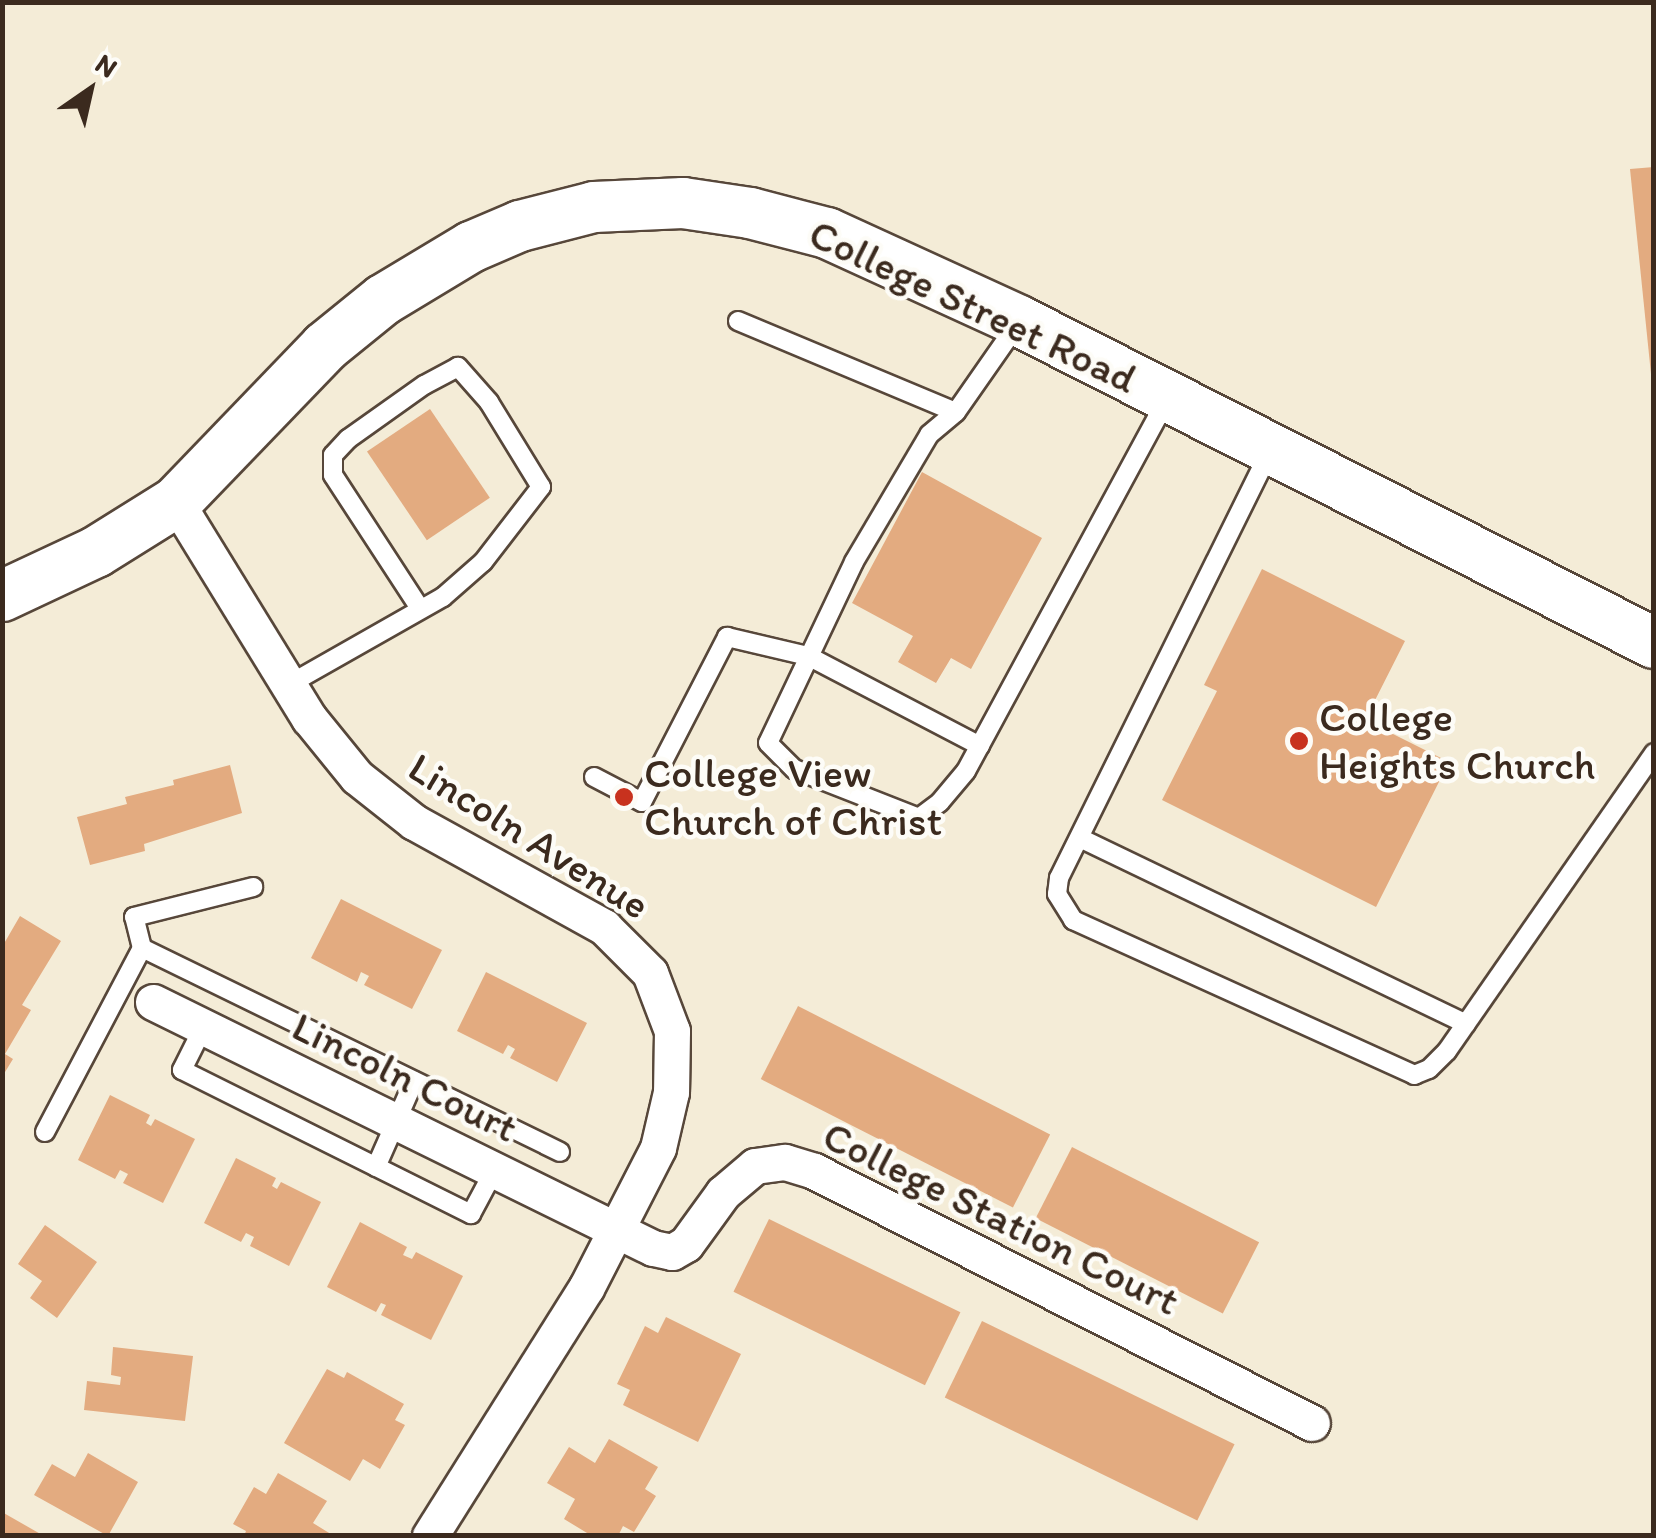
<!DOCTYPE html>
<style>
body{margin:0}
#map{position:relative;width:1656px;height:1538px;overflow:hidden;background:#f4ecd7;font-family:Itim,sans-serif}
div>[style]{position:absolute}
.building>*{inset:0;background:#e3ab80;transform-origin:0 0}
.roads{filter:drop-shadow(2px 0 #57473a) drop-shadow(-2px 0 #57473a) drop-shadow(0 2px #57473a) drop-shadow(0 -2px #57473a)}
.lane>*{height:18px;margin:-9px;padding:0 9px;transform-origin:9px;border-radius:9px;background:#fff}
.street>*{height:35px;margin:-17.5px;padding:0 17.5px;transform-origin:17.5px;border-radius:17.5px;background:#fff}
.secondary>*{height:50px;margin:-25px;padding:0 25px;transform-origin:25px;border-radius:25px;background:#fff}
.dots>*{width:28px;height:28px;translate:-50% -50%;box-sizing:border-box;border:5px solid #fdfcf7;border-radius:50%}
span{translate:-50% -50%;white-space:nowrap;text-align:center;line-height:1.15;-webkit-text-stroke:9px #fdfcf7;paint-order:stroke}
.street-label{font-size:42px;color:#3b2a1e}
.poi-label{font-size:42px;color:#3b2a1e}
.left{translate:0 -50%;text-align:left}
.frame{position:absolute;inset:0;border:5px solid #3b2a1e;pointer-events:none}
.north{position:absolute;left:40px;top:40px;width:100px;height:100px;-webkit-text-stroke:8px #fdfcf7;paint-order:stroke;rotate:34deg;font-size:28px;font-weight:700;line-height:40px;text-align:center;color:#3b2a1e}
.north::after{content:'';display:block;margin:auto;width:35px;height:45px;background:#3b2a1e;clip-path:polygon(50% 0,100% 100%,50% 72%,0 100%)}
</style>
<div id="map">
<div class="building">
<i style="clip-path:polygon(1654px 167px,1654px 374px,1651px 374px,1630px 169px)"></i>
<i style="left:430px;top:409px;width:107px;height:76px;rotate:56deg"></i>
<i style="clip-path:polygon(922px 472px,1042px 538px,971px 669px,951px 658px,936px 683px,898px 662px,913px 636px,852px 603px)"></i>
<i style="clip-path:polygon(1262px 569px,1405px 641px,1365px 720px,1449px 762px,1376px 907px,1162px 800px,1217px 691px,1204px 685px)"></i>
<i style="clip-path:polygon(230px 765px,242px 813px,144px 844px,145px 851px,90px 865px,77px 817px,127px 804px,125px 797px,174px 785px,173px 780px)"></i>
<i style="clip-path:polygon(341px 899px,442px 950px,412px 1009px,364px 985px,369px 976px,361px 972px,357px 982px,311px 958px)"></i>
<i style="clip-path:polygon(20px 916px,61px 941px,22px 1005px,31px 1010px,5px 1054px,13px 1059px,2px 1077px,2px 947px)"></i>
<i style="clip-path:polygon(486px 972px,587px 1023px,557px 1082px,510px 1058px,515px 1049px,508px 1045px,503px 1054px,457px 1031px)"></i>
<i style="left:798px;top:1006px;width:283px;height:82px;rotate:27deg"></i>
<i style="clip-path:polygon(110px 1095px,150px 1115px,146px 1123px,151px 1126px,155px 1119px,195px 1139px,163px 1203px,123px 1183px,128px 1174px,120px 1170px,115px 1179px,78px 1160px)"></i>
<i style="left:1072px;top:1147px;width:210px;height:80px;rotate:27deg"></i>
<i style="clip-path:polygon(236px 1158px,276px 1178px,272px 1186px,277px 1189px,281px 1182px,321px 1202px,289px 1266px,250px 1246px,254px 1237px,246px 1233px,241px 1242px,204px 1223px)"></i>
<i style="left:769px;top:1219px;width:213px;height:81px;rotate:26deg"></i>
<i style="clip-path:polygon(360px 1222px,407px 1247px,403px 1255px,412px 1259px,416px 1252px,463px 1276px,431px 1340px,381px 1315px,386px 1305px,381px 1303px,376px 1312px,327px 1287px)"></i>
<i style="clip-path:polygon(45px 1225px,97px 1262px,57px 1318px,30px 1298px,42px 1281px,18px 1264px)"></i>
<i style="clip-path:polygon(666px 1317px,741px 1354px,698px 1442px,623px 1405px,630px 1390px,617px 1384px,645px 1326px,658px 1333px)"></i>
<i style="left:982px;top:1321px;width:281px;height:85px;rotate:26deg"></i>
<i style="clip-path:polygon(113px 1347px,193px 1356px,185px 1421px,84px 1410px,87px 1381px,120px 1385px,121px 1377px,111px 1375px)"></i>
<i style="clip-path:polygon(327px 1369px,344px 1378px,347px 1372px,404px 1404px,395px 1420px,405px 1425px,380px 1469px,363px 1459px,350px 1481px,284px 1443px)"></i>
<i style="clip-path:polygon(609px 1439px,658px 1467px,645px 1489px,656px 1496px,634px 1532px,623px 1526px,618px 1536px,592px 1536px,564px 1519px,575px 1499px,547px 1483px,569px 1447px,595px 1463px)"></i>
<i style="clip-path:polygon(88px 1453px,138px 1482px,108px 1536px,34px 1495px,52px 1464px,75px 1477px)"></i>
<i style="clip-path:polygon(278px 1473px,327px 1501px,313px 1523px,334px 1536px,244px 1536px,246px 1531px,233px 1524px,254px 1487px,266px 1494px)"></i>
<i style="clip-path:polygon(2px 1512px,44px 1536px,2px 1536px)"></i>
</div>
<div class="roads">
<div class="lane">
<i style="left:738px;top:321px;width:236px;rotate:22.7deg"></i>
<i style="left:1016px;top:326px;width:105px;rotate:124.9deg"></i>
<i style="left:956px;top:412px;width:35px;rotate:140deg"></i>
<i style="left:929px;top:435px;width:147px;rotate:120.6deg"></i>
<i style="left:854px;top:562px;width:200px;rotate:115.4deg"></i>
<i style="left:768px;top:743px;width:37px;rotate:45deg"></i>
<i style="left:794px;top:769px;width:134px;rotate:21.4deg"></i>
<i style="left:919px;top:818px;width:26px;rotate:-37deg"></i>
<i style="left:940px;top:802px;width:40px;rotate:-50deg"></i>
<i style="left:966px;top:771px;width:422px;rotate:-61.6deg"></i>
<i style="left:1269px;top:453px;width:474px;rotate:116.3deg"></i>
<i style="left:1059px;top:878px;width:16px;rotate:97deg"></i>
<i style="left:1057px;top:894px;width:31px;rotate:58deg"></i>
<i style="left:1073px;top:920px;width:375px;rotate:24.4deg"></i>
<i style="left:1414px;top:1075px;width:16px;rotate:-22deg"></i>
<i style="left:1429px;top:1069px;width:25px;rotate:-45deg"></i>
<i style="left:1447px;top:1051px;width:363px;rotate:-55.2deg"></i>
<i style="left:288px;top:685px;width:178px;rotate:-29.6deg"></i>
<i style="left:443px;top:597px;width:53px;rotate:-41.2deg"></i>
<i style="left:483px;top:562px;width:95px;rotate:-52.3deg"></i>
<i style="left:541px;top:487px;width:100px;rotate:-121.5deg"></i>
<i style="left:489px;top:402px;width:47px;rotate:-131.5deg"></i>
<i style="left:458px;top:367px;width:38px;rotate:152deg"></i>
<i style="left:424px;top:385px;width:93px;rotate:144.6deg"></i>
<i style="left:348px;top:439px;width:22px;rotate:133deg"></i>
<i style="left:333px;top:455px;width:20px;rotate:90deg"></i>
<i style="left:333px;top:475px;width:158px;rotate:56.9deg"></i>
<i style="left:594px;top:777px;width:54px;rotate:27.5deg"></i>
<i style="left:642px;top:802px;width:186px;rotate:-62.7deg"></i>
<i style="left:727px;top:637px;width:83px;rotate:13.2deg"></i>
<i style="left:808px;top:656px;width:194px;rotate:27.6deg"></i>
<i style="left:1082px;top:839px;width:426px;rotate:25.7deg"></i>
<i style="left:142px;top:948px;width:465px;rotate:26deg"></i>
<i style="left:203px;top:1028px;width:47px;rotate:116.6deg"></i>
<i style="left:182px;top:1070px;width:323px;rotate:26.5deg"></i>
<i style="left:471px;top:1214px;width:49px;rotate:-61.9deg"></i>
<i style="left:45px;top:1132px;width:208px;rotate:-62.2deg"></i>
<i style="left:142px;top:948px;width:32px;rotate:-104deg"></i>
<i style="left:134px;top:917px;width:123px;rotate:-14.1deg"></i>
<i style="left:376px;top:1167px;width:94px;rotate:-66.2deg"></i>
</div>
<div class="street">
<i style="left:176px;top:502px;width:254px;rotate:58.4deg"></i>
<i style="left:309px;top:718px;width:76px;rotate:50.9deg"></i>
<i style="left:357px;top:777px;width:73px;rotate:38.3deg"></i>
<i style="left:414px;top:822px;width:217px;rotate:28.9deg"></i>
<i style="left:604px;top:927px;width:65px;rotate:45deg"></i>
<i style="left:650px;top:973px;width:62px;rotate:69.2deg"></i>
<i style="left:672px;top:1031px;width:61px;rotate:90.9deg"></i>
<i style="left:671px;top:1092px;width:57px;rotate:103.1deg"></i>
<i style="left:658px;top:1148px;width:157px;rotate:117.2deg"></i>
<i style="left:586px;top:1288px;width:293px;rotate:122.2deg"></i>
<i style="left:153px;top:1002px;width:557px;rotate:26.2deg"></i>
<i style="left:653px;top:1248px;width:19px;rotate:12deg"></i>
<i style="left:672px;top:1252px;width:16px;rotate:-30deg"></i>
<i style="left:686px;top:1244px;width:63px;rotate:-54deg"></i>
<i style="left:723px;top:1193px;width:42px;rotate:-40.2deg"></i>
<i style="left:755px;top:1166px;width:30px;rotate:-8deg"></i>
<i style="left:785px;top:1162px;width:30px;rotate:17deg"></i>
<i style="left:814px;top:1171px;width:558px;rotate:26.84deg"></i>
</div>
<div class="secondary">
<i style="left:2px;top:596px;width:104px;rotate:-25.1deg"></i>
<i style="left:96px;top:552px;width:94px;rotate:-32deg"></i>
<i style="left:176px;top:502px;width:215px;rotate:-46.1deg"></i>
<i style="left:325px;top:347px;width:75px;rotate:-39deg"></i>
<i style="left:383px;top:300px;width:103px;rotate:-31.1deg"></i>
<i style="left:471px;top:247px;width:53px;rotate:-23.2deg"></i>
<i style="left:520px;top:226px;width:76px;rotate:-14.4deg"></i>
<i style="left:594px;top:207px;width:89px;rotate:-2.6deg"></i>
<i style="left:683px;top:203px;width:68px;rotate:8.5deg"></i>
<i style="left:750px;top:213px;width:80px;rotate:14.6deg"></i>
<i style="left:827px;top:233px;width:211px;rotate:24.6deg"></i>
<i style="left:1019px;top:321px;width:712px;rotate:26.89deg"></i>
</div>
</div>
<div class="dots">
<i style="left:1299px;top:741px;background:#c8321e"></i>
<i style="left:624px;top:797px;background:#c8321e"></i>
</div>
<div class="street-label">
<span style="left:973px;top:306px;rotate:25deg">College Street Road</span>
<span style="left:529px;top:836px;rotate:32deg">Lincoln Avenue</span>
<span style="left:405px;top:1077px;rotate:26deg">Lincoln Court</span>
<span style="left:1001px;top:1218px;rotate:26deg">College Station Court</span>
</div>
<div class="poi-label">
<span class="left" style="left:1319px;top:741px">College<br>Heights Church</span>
<span class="left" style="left:644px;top:797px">College View<br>Church of Christ</span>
</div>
<div class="frame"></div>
<div class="north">N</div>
</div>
